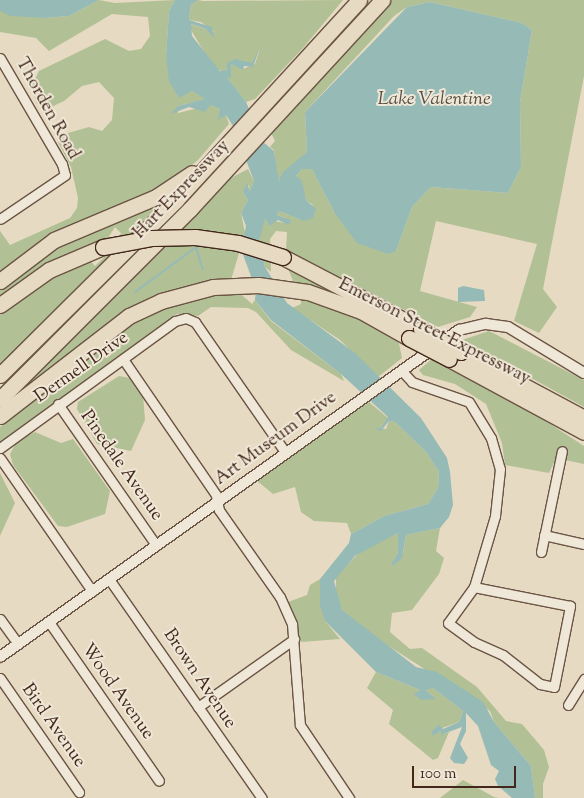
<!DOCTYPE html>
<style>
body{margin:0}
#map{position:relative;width:584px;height:798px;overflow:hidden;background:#e6dac2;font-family:"Sorts Mill Goudy",serif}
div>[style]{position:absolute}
.green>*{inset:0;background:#b2c095;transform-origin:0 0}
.water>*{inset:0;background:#96bab5}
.stream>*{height:2px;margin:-1px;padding:0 1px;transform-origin:1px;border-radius:1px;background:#96bab5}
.roads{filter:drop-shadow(1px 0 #6b5444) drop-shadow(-1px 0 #6b5444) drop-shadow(0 1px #6b5444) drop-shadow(0 -1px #6b5444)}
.minor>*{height:9px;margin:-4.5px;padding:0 4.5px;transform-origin:4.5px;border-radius:4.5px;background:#efe7d7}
.tertiary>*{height:10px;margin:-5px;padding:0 5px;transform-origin:5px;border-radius:5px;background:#efe7d7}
.motorway>*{height:15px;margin:-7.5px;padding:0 7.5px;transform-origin:7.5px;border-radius:7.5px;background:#e6dac2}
.bridges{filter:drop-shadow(1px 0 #42271a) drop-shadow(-1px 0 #42271a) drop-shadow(0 1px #42271a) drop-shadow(0 -1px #42271a)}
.motorway-bridge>*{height:15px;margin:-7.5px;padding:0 7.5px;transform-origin:7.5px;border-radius:7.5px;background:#e6dac2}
span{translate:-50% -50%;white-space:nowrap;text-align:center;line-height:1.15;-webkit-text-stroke:4px #efe7d7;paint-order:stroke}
.street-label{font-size:18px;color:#42271a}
.water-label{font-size:19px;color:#574c41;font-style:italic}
.scale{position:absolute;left:412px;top:766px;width:104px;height:22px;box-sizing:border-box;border:2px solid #42271a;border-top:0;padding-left:6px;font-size:15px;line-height:18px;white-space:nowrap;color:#42271a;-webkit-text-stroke:4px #efe7d7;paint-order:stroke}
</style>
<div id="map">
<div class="green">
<i style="clip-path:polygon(99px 0,115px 3px,175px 0,169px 11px,166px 56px,178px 97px,192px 91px,206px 99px,178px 106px,178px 113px,210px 105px,220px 109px,220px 115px,226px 115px,229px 124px,198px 160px,172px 182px,0 275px,0 231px,10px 245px,70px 218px,77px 208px,78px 198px,71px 167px,58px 142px,68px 133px,89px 127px,102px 131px,112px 120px,114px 98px,99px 82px,82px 86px,64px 101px,47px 109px,37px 104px,31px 87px,39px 71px,105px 39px,129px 51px,141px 49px,150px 36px,148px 17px,112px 14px,49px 51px,36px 38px,0 32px,0 11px,46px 18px,69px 16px)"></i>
<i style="clip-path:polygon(198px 0,203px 1px,343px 0,303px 48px,255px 99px,246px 102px,226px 76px,231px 64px,243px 69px,255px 64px,260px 48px,252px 64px,232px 62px,225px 72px,214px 68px,191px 30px,190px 24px,215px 32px,201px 22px,189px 20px,191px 5px)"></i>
<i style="clip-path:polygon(392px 0,584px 0,584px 76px,543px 289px,557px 307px,539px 333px,514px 321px,537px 244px,436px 221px,420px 291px,477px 307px,470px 317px,438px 327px,286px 250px,287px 232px,276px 231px,270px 239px,271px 272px,265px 267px,259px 241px,261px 223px,265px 219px,269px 226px,274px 221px,286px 223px,286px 218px,277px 215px,279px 211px,299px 219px,313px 205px,306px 200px,296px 176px,302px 169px,312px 169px,334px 212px,396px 251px,412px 207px,431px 187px,508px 193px,521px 167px,520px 102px,532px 30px,522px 23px,430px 2px,407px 7px,394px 16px,305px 112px,307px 152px,278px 181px,274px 150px,270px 147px,275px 141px,271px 133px)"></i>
<i style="left:232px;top:148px;width:6px;height:330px;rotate:59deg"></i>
<i style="clip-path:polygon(248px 169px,254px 181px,250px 192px,249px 185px,243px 192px,248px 200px,241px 213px,245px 233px,231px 280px,129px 309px,13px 398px,227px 180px)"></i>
<i style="clip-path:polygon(163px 199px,166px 201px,0 365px,0 313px,44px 281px,88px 258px,95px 266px,117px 245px,121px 233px,115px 227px,106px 241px,58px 258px,0 296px,0 284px,32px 258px)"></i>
<i style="clip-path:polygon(286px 264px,368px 306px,294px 283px)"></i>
<i style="clip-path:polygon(236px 290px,252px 304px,255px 300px,271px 321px,341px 374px,344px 381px,291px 350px,256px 312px,248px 308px,211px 307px,198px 316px,177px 314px,0 443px,0 427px,105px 339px,181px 300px)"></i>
<i style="clip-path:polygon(301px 296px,344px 311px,398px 339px,402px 358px,378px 377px,340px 340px,292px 308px,301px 304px)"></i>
<i style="clip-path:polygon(489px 331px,584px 380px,584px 407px,462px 340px)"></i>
<i style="clip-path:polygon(432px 359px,541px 418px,584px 446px,584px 464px,556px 458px,549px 473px,505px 465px,502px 443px,486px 404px,455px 384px,423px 375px,419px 370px)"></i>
<i style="clip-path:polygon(119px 376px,130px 378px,143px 395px,145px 420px,131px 451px,97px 444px,77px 409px,78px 402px)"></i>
<i style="clip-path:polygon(369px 402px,388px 418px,381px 428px,375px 427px,386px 429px,389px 421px,395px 422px,426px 452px,439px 472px,438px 488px,428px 504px,384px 516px,351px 534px,347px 523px,314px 521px,301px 512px,295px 487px,273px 494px,256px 480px)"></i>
<i style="clip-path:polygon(35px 432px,61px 443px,73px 439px,110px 491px,105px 514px,67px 527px,58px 526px,13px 465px,10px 454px,17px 441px)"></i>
<i style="clip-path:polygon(0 473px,15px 503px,0 536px)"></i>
<i style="clip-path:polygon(440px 528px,436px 551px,444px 558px,439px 574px,412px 610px,392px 613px,390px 632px,410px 649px,422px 648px,477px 687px,506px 721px,522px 724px,544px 750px,549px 767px,543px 784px,543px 798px,535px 798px,531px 766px,494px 722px,490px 711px,373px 636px,342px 610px,336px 595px,336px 576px,361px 551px,398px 533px,398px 552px,393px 561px,403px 553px,406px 535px)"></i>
<i style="clip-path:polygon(320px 579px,325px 621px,340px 639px,301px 642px,288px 602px,307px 595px,310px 585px)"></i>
<i style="clip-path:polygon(376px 672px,420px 690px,415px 694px,425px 699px,433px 696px,426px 690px,427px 687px,433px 688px,463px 711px,459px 722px,431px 732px,433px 735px,440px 731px,444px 739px,443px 734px,449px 732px,438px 758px,433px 760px,389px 724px,393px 710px,367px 688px)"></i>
<i style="clip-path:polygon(463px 780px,494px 797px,499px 798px,440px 798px)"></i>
</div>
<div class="water">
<i style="clip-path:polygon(0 0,99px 0,69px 16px,46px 18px,10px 16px,0 11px)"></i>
<i style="clip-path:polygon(175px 0,198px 0,191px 5px,189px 20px,212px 27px,214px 38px,206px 29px,191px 24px,192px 36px,220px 71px,227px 70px,227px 63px,235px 59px,252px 63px,260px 47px,253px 67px,244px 66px,243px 70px,231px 64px,231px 78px,227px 77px,246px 102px,263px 142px,274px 151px,279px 181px,282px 173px,307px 152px,305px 112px,407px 7px,430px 2px,522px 23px,532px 30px,520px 102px,521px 167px,508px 193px,431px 187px,412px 207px,396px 251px,388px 254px,357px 243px,334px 212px,312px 169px,302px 169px,296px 176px,302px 181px,306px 200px,316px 209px,313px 218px,304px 221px,279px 211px,277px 215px,291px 220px,289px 225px,278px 220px,269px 226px,265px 219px,259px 241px,265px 267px,287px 303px,355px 353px,421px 418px,447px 458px,450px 472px,453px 505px,449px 517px,440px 528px,406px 535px,402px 558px,394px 565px,391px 565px,398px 552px,398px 533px,355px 556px,334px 581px,342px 610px,416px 667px,437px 672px,483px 702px,494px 722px,531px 766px,535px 798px,512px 798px,498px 786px,495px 779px,499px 771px,491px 765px,478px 726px,466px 713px,466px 731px,460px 744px,468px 758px,464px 764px,454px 763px,450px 758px,462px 727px,443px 734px,444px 740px,440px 731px,433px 736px,431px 732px,439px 725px,443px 729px,459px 722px,463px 711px,433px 688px,426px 690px,436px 699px,421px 700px,414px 694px,420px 690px,376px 672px,325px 621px,320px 605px,320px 579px,349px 543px,351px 534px,384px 516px,428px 504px,438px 488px,439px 472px,426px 452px,395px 422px,389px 421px,381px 431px,374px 428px,381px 428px,388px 417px,341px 374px,271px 320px,255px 300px,256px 290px,241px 249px,246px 226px,241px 213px,248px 200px,243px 192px,247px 183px,250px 191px,254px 181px,233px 126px,226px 115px,218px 120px,220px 109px,210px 105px,205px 112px,189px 107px,171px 114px,178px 106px,205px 99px,192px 91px,179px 98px,169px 81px,166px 56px,169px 11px)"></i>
<i style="clip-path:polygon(463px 286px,484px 290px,485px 301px,458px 302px,458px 288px)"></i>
</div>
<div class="stream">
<i style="left:196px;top:248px;width:22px;rotate:72deg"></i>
<i style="left:135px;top:292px;width:79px;rotate:-36.3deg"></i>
</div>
<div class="roads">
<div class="minor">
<i style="left:0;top:58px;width:123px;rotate:59.7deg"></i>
<i style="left:62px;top:164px;width:11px;rotate:75deg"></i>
<i style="left:65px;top:175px;width:78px;rotate:145.9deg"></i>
<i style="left:123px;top:359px;width:165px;rotate:55.6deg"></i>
<i style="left:216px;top:495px;width:15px;rotate:79deg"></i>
<i style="left:219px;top:510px;width:106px;rotate:55deg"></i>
<i style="left:280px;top:597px;width:30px;rotate:66deg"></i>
<i style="left:292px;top:624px;width:101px;rotate:85.5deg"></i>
<i style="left:300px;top:725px;width:88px;rotate:56.1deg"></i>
<i style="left:401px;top:370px;width:16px;rotate:47deg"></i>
<i style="left:412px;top:382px;width:60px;rotate:19.3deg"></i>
<i style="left:469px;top:402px;width:42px;rotate:58.6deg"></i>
<i style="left:491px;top:438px;width:32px;rotate:74deg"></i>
<i style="left:500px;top:469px;width:47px;rotate:96.1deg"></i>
<i style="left:495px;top:516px;width:74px;rotate:106.5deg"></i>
<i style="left:474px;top:587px;width:44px;rotate:125.8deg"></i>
<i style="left:448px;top:623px;width:32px;rotate:36deg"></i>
<i style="left:474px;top:642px;width:32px;rotate:24deg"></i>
<i style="left:503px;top:655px;width:47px;rotate:38.1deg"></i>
<i style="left:540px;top:684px;width:14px;rotate:12deg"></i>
<i style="left:554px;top:687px;width:83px;rotate:-78.8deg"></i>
<i style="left:570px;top:606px;width:98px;rotate:-168.8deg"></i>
<i style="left:58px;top:404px;width:172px;rotate:55.2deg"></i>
<i style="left:0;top:448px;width:216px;rotate:-36deg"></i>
<i style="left:175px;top:321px;width:11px;rotate:-15deg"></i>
<i style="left:186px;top:318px;width:10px;rotate:24deg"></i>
<i style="left:195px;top:322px;width:158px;rotate:55.3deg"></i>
<i style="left:0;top:458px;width:162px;rotate:55.3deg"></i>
<i style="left:544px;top:535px;width:41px;rotate:12.7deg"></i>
<i style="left:541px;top:552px;width:103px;rotate:-78.3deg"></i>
<i style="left:109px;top:579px;width:267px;rotate:55.1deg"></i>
<i style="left:0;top:619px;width:31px;rotate:54deg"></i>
<i style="left:49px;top:622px;width:193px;rotate:55.3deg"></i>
<i style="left:0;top:678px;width:139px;rotate:55.3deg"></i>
<i style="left:568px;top:705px;width:31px;rotate:-58deg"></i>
<i style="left:198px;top:707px;width:118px;rotate:-35.3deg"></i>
</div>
<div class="tertiary">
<i style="left:0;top:657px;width:564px;rotate:-35.47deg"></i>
<i style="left:459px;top:330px;width:28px;rotate:-13deg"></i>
<i style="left:486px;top:324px;width:22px;rotate:8deg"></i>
<i style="left:508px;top:327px;width:89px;rotate:31.2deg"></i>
</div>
<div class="motorway">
<i style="left:283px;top:257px;width:156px;rotate:27.6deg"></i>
<i style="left:0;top:281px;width:68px;rotate:-37.2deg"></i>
<i style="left:54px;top:240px;width:111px;rotate:-22.9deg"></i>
<i style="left:156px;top:197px;width:43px;rotate:-33.7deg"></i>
<i style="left:0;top:305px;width:60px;rotate:-35.5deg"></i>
<i style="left:49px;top:270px;width:59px;rotate:-23.1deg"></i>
<i style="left:461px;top:352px;width:140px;rotate:28.2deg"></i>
<i style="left:449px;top:359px;width:153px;rotate:28.4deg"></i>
<i style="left:0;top:375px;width:248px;rotate:-44.8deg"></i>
<i style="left:176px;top:200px;width:271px;rotate:-47.5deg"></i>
<i style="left:0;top:399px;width:269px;rotate:-45deg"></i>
<i style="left:190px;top:209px;width:284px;rotate:-47.4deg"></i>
<i style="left:0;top:416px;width:163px;rotate:-37.8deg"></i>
<i style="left:129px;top:316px;width:35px;rotate:-25deg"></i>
<i style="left:161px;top:301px;width:54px;rotate:-15.1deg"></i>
<i style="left:213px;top:287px;width:45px;rotate:-2.5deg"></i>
<i style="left:258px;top:285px;width:50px;rotate:8deg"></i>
<i style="left:308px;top:292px;width:56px;rotate:19.7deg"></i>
<i style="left:361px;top:311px;width:55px;rotate:29.4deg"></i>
</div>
</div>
<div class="bridges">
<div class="motorway-bridge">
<i style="left:103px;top:247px;width:50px;rotate:-10.4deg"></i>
<i style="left:152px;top:238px;width:43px;rotate:-1.3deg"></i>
<i style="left:195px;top:237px;width:43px;rotate:7.9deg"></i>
<i style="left:238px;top:243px;width:47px;rotate:17.3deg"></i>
<i style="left:421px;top:329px;width:46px;rotate:29.9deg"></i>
<i style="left:409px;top:338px;width:45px;rotate:27.7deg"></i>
</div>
</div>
<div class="street-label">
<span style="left:47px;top:109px;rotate:61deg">Thorden Road</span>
<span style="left:182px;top:190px;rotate:-46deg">Hart Expressway</span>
<span style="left:434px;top:332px;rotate:27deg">Emerson Street Expressway</span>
<span style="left:82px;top:368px;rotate:-35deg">Dermell Drive</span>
<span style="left:276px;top:439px;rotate:-36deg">Art Museum Drive</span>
<span style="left:121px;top:466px;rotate:55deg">Pinedale Avenue</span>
<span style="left:199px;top:679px;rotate:56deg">Brown Avenue</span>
<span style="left:117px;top:692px;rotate:55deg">Wood Avenue</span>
<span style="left:53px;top:726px;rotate:55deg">Bird Avenue</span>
</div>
<div class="water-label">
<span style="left:434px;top:100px">Lake Valentine</span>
</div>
<div class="scale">100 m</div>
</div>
